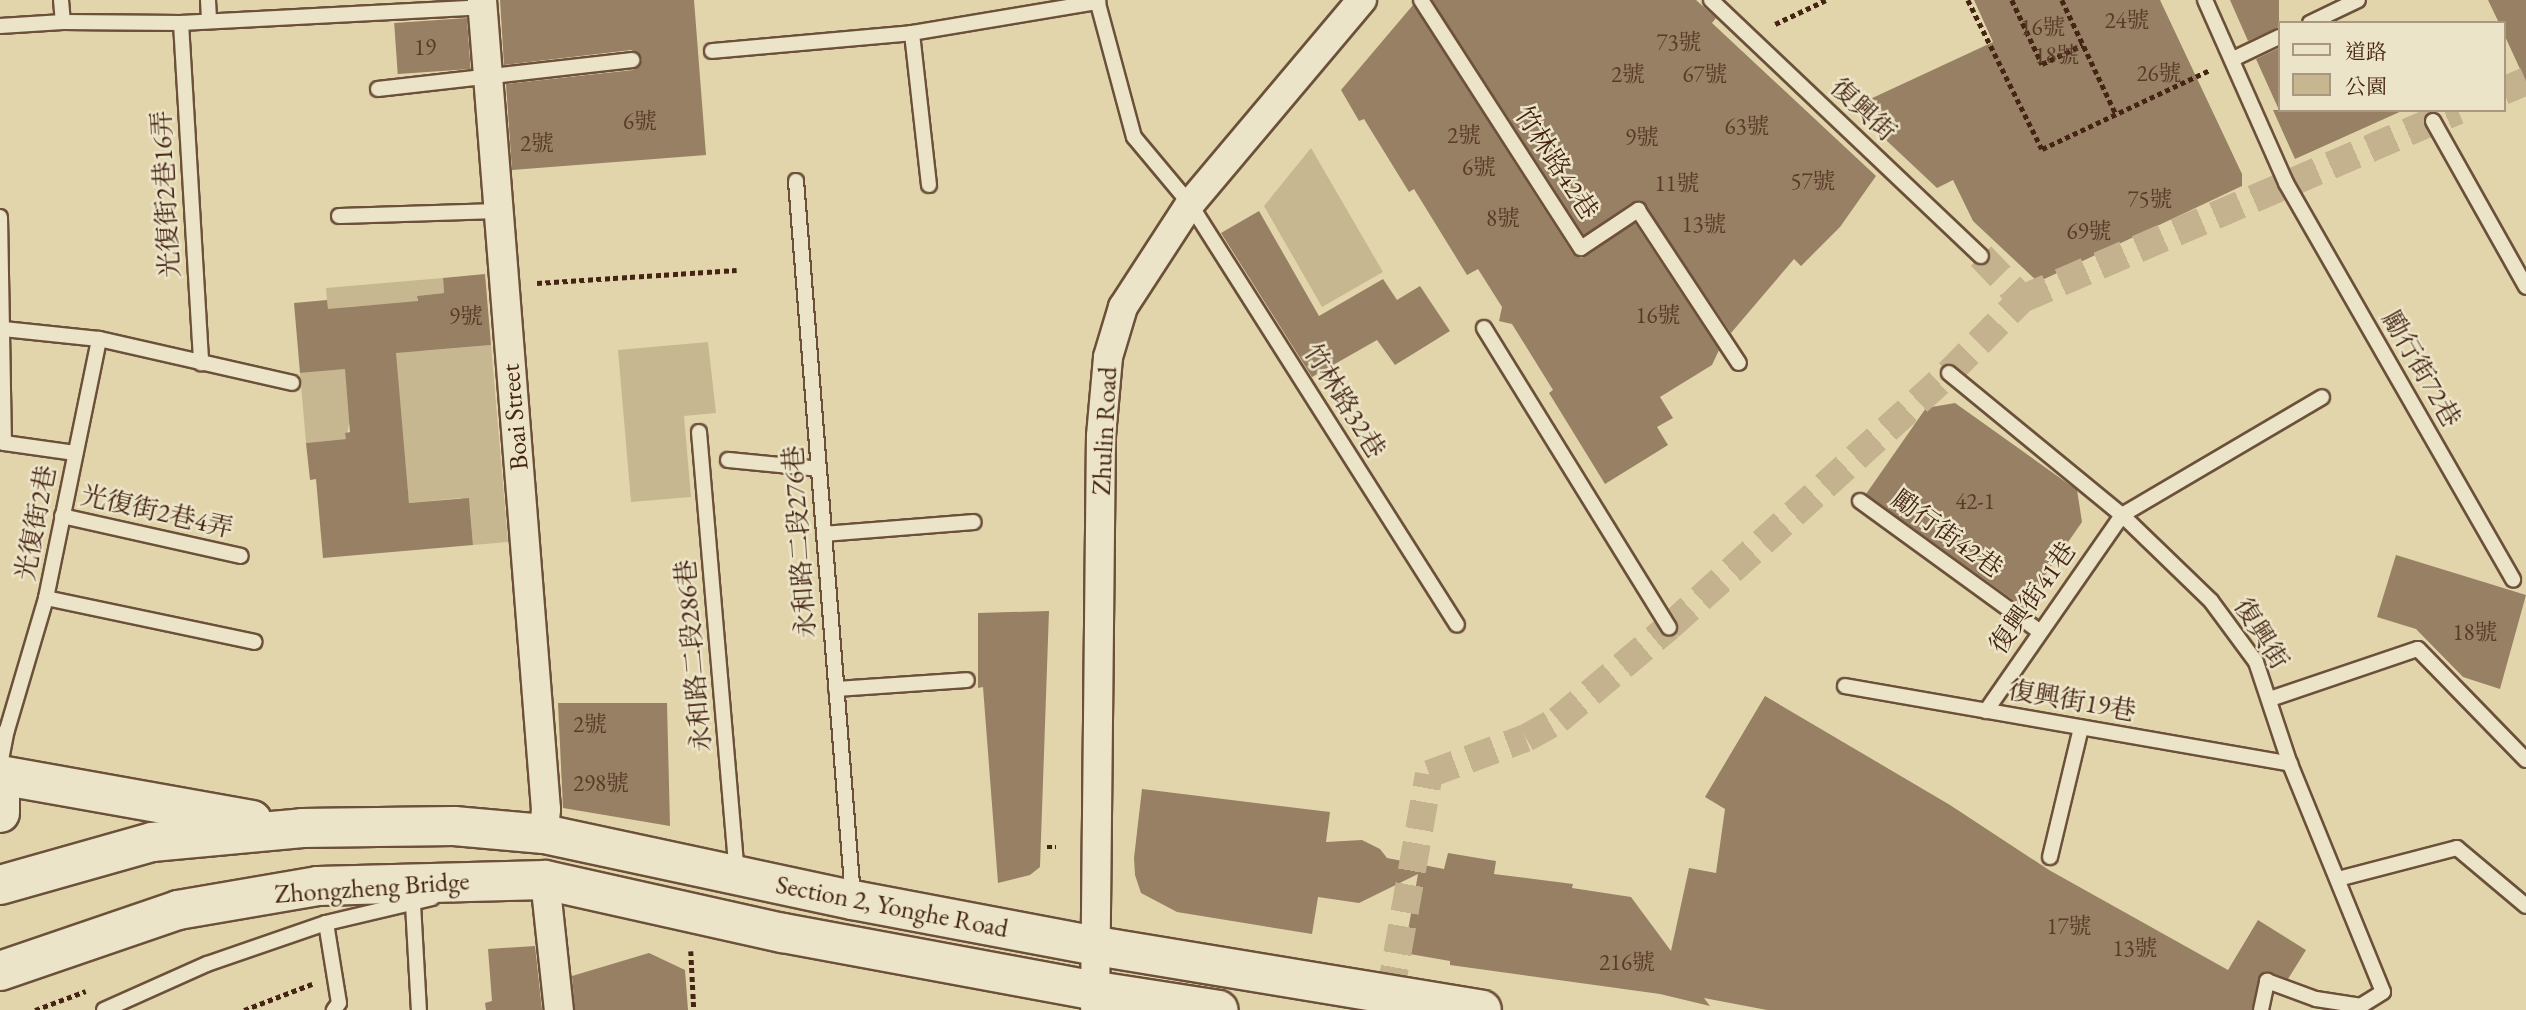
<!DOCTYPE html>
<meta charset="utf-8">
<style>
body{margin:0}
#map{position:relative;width:2526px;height:1010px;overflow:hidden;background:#e2d5ab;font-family:"EB Garamond","Noto Serif TC",serif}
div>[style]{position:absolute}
.green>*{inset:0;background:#c7b791}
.building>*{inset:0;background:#978063;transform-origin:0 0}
.street-tunnel>*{height:28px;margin-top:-14px;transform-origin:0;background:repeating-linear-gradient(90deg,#c3b28d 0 28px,transparent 0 42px)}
.path>*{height:4.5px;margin-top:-2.25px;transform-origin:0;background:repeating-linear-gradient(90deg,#452414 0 5px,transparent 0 8.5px)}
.roads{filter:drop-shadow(2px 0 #6c503a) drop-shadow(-2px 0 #6c503a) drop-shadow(0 2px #6c503a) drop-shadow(0 -2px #6c503a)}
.lane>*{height:14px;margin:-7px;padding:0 7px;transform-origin:7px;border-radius:7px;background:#ece4c8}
.street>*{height:28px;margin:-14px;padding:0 14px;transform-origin:14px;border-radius:14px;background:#ece4c8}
.secondary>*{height:38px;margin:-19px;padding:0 19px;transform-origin:19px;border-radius:19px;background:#ece4c8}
span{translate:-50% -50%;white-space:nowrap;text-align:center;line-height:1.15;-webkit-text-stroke:5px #ece4c8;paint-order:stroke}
.number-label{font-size:23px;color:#5a3b28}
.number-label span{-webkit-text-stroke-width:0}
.street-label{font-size:26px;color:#452414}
.legend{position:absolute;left:2278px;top:21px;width:228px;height:91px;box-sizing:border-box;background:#ece4c8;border:2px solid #a99780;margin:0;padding:9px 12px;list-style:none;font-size:21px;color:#452414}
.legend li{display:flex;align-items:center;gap:14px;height:35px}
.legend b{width:35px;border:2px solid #a99780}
</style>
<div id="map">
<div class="green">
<i style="clip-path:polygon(1311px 148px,1383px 272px,1322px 307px,1264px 206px)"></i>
<i style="clip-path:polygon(443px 278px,444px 293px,417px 296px,422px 351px,491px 345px,508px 542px,473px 545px,470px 506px,461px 498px,409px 503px,391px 304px,347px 307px,330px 340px,326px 288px)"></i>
<i style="clip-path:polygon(708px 342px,716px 413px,684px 416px,691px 497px,631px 502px,618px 350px)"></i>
<i style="clip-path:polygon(352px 368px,353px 423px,349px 424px,346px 439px,306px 443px,300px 373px)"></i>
</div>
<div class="building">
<i style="clip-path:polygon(500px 0,694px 0,706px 155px,512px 170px,506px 84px,633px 70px,642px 60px,639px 54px,631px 50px,504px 65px)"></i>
<i style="clip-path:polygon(1432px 0,1696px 0,1716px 18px,1712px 23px,1876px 176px,1840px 227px,1801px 266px,1794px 259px,1731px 333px,1643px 202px,1633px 202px,1584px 235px)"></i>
<i style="clip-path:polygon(1974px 0,2160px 0,2242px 174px,2242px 186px,2038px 282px,1973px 221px,1953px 180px,1937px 188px,1887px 141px,1868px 100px,1993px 42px)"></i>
<i style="clip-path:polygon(2230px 0,2279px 0,2279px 27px,2248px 41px)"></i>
<i style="clip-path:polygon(2488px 0,2526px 0,2526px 82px,2503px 32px,2503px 23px,2499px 23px)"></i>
<i style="clip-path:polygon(1413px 5px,1573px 254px,1581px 258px,1586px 256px,1635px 223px,1719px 350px,1712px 365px,1660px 397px,1673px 418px,1657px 427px,1668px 445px,1605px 484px,1549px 393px,1553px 390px,1512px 324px,1499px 321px,1502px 307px,1478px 269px,1467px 275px,1414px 189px,1409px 192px,1364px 119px,1359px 121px,1341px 90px)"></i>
<i style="left:467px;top:18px;width:51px;height:73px;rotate:86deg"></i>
<i style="clip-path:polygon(2279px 48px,2279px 110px,2404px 110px,2295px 159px,2273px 110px,2279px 110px,2256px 59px)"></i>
<i style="clip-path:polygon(1259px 211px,1319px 316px,1383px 279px,1397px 300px,1420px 286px,1450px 331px,1395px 365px,1377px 340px,1312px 377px,1221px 233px)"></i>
<i style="clip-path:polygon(485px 274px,491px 345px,396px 353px,409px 503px,469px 498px,473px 545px,323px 558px,316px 479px,310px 480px,306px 443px,346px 439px,345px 433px,350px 432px,345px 369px,300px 373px,294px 303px,327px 300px,328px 309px,418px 301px,417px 296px,444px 293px,443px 278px)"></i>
<i style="clip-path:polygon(1955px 403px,2077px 490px,2082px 522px,2023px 607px,1866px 494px,1926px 408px)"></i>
<i style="clip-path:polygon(2396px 555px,2526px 595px,2500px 689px,2463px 677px,2416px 629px,2377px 617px)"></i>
<i style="clip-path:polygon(1049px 611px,1040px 867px,1030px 875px,998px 883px,983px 687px,978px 688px,978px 613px)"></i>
<i style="clip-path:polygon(1765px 696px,1950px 805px,2049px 870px,2228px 970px,2258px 920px,2306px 950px,2288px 979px,2270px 972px,2260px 975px,2252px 1010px,1767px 1010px,1704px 998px,1710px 1006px,1660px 994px,1450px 965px,1450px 961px,1404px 953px,1418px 874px,1359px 903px,1318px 897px,1312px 934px,1177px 912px,1141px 893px,1135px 875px,1134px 858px,1142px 789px,1330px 812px,1326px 842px,1362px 840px,1380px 849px,1387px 858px,1444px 869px,1448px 853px,1496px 861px,1494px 874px,1573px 884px,1572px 888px,1631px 897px,1671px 951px,1689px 868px,1716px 873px,1725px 809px,1705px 797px)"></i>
<i style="clip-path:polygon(558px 703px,667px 703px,670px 826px,563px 808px)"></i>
<i style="clip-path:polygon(535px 946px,542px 1010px,486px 1010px,485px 1003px,492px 1001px,488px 949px)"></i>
<i style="clip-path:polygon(649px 953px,685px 970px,688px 1010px,575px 1010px,572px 976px)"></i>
</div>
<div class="street-tunnel">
<i style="left:2503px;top:91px;width:25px;rotate:-23deg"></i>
<i style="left:1981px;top:256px;width:59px;rotate:46.4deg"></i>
<i style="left:1390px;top:995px;width:224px;rotate:-80deg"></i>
<i style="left:1429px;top:774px;width:103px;rotate:-20.4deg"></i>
<i style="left:1526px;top:738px;width:37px;rotate:-29deg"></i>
<i style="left:1558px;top:720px;width:145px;rotate:-40deg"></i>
<i style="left:1669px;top:627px;width:378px;rotate:-42.2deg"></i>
<i style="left:1949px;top:373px;width:104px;rotate:-45.4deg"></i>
<i style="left:2022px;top:299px;width:475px;rotate:-23.4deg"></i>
</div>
<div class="path">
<i style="left:1968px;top:0;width:166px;rotate:63.6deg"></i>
<i style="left:2042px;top:149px;width:186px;rotate:-25.2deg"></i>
<i style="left:2012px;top:0;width:71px;rotate:64.9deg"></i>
<i style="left:2042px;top:64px;width:45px;rotate:-24.9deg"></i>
<i style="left:2062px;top:0;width:126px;rotate:64.7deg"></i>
<i style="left:1775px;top:24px;width:56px;rotate:-25.2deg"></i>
<i style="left:537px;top:283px;width:200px;rotate:-3.7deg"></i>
<i style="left:1047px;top:847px;width:9px"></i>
<i style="left:691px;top:951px;width:59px;rotate:87.1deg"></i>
<i style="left:35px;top:1010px;width:54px;rotate:-20.4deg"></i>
<i style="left:244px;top:1010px;width:73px;rotate:-20.9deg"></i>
</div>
<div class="roads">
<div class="lane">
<i style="left:61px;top:0;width:22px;rotate:85deg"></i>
<i style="left:208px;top:0;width:19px;rotate:87deg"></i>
<i style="left:1097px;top:0;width:142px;rotate:74.9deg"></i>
<i style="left:1134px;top:137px;width:87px;rotate:50.1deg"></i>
<i style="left:1190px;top:204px;width:498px;rotate:57.6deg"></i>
<i style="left:1421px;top:0;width:295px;rotate:57.2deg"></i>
<i style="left:1581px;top:248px;width:69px;rotate:-33.7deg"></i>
<i style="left:1638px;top:210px;width:183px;rotate:56.6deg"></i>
<i style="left:1711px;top:0;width:372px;rotate:43.5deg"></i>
<i style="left:2205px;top:0;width:200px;rotate:66.1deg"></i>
<i style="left:2286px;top:183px;width:457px;rotate:60.2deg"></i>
<i style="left:181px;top:23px;width:341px;rotate:86.6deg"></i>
<i style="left:2310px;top:23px;width:53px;rotate:-25.6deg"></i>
<i style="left:0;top:26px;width:63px;rotate:-3.6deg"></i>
<i style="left:63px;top:22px;width:118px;rotate:0.5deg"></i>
<i style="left:181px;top:23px;width:302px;rotate:-3deg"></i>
<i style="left:712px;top:51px;width:201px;rotate:-5.1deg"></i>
<i style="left:2233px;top:59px;width:51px;rotate:-25.6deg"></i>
<i style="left:378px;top:89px;width:256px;rotate:-6.5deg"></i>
<i style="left:2433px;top:121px;width:190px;rotate:60.7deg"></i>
<i style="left:796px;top:181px;width:719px;rotate:85.45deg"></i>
<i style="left:929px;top:185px;width:153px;rotate:-96.4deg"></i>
<i style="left:912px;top:33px;width:189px;rotate:-9.5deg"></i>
<i style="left:339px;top:216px;width:160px;rotate:-1.8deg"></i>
<i style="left:0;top:217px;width:226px;rotate:89deg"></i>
<i style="left:4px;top:443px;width:72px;rotate:8deg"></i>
<i style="left:1484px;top:328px;width:352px;rotate:58.3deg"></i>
<i style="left:99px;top:339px;width:198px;rotate:12.8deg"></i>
<i style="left:1949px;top:373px;width:224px;rotate:39.4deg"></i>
<i style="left:2122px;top:515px;width:124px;rotate:44deg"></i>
<i style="left:2211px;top:601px;width:76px;rotate:53.6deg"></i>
<i style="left:2256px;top:662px;width:108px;rotate:71.6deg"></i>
<i style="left:2290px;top:764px;width:246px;rotate:67.8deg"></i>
<i style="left:2383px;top:992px;width:26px;rotate:148deg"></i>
<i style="left:2361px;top:1006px;width:4px;rotate:104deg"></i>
<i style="left:699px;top:432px;width:444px;rotate:85.1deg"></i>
<i style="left:728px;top:460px;width:91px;rotate:5.6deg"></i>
<i style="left:1860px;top:501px;width:221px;rotate:36deg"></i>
<i style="left:62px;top:516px;width:183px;rotate:12.6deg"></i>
<i style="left:824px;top:534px;width:150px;rotate:-4.6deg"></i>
<i style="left:46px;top:598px;width:213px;rotate:11.9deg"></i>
<i style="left:1845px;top:686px;width:452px;rotate:9.9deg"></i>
<i style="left:836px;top:689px;width:131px;rotate:-3.9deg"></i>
<i style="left:2270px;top:699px;width:156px;rotate:-18.7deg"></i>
<i style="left:2418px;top:649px;width:155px;rotate:45.8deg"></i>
<i style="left:1986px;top:711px;width:239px;rotate:-55.2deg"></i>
<i style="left:2122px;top:515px;width:232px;rotate:-30.5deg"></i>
<i style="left:0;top:765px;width:36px;rotate:-79deg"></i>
<i style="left:7px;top:730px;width:138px;rotate:-73.5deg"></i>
<i style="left:46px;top:598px;width:264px;rotate:-78.4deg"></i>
<i style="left:99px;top:339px;width:96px;rotate:-174deg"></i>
<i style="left:2050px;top:857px;width:133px;rotate:-76.5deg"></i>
<i style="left:2338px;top:879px;width:123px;rotate:-14.6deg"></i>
<i style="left:2457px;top:848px;width:90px;rotate:40deg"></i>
<i style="left:413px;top:904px;width:106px;rotate:86.8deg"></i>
<i style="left:326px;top:923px;width:81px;rotate:80.8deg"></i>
<i style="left:339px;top:1003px;width:9px;rotate:126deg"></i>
<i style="left:104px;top:1010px;width:113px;rotate:-24.1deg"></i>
<i style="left:207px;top:964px;width:126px;rotate:-19deg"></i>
<i style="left:326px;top:923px;width:109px;rotate:-13.3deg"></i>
<i style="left:2261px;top:1010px;width:30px;rotate:-78deg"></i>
<i style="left:2267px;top:981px;width:52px;rotate:20.2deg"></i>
<i style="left:2316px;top:999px;width:46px;rotate:8.8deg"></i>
</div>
<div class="street">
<i style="left:482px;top:0;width:812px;rotate:85.48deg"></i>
<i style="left:546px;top:809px;width:25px;rotate:95deg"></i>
<i style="left:545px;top:880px;width:131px;rotate:83.9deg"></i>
<i style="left:1095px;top:1007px;width:571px;rotate:-89.4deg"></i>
<i style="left:1101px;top:436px;width:79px;rotate:-84.9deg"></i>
<i style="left:1108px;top:357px;width:52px;rotate:-73.3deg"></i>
<i style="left:1123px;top:307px;width:123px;rotate:-57deg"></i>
<i style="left:1190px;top:204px;width:267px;rotate:-49.9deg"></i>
</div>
<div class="secondary">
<i style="left:0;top:775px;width:256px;rotate:10.1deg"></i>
<i style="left:0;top:787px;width:26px;rotate:90deg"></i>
<i style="left:0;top:885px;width:158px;rotate:-15.8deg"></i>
<i style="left:152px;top:842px;width:151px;rotate:-5.3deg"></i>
<i style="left:302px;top:828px;width:152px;rotate:-0.8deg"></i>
<i style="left:454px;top:826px;width:90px;rotate:5.1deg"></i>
<i style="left:544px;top:834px;width:316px;rotate:12.1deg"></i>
<i style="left:853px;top:900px;width:248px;rotate:10.7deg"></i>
<i style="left:1097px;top:946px;width:390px;rotate:9.4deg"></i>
<i style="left:0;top:971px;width:188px;rotate:-18.9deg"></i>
<i style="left:178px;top:910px;width:142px;rotate:-9.7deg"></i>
<i style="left:318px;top:886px;width:227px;rotate:-1.5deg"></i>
<i style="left:545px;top:880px;width:244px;rotate:12.6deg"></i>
<i style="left:783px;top:933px;width:318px;rotate:10.5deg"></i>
<i style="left:1096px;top:991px;width:124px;rotate:8.8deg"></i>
</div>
</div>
<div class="number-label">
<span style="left:2127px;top:20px">24號</span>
<span style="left:2043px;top:27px">16號</span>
<span style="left:1679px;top:42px">73號</span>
<span style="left:425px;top:47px">19</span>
<span style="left:2057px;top:55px">18號</span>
<span style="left:2159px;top:73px">26號</span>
<span style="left:1628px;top:74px">2號</span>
<span style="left:1705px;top:74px">67號</span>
<span style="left:640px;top:121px">6號</span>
<span style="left:1747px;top:126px">63號</span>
<span style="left:1464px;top:135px">2號</span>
<span style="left:1642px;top:137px">9號</span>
<span style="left:537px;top:143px">2號</span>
<span style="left:1479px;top:167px">6號</span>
<span style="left:1813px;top:181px">57號</span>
<span style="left:1677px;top:183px">11號</span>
<span style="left:2150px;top:199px">75號</span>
<span style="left:1503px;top:218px">8號</span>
<span style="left:1704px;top:224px">13號</span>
<span style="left:2089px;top:231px">69號</span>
<span style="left:1658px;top:315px">16號</span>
<span style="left:466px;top:316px">9號</span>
<span style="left:1975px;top:501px">42-1</span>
<span style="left:2475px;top:632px">18號</span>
<span style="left:590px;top:724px">2號</span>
<span style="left:601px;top:783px">298號</span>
<span style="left:2069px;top:926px">17號</span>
<span style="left:2135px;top:948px">13號</span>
<span style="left:1627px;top:962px">216號</span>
</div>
<div class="street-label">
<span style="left:1863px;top:110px;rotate:43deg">復興街</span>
<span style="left:1556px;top:163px;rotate:57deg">竹林路42巷</span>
<span style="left:166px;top:194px;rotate:-93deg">光復街2巷16弄</span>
<span style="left:2421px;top:369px;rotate:60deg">勵行街72巷</span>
<span style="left:1344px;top:401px;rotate:58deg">竹林路32巷</span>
<span style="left:515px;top:417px;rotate:-95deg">Boai Street</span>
<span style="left:1105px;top:431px;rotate:-87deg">Zhulin Road</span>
<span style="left:157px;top:512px;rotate:13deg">光復街2巷4弄</span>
<span style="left:36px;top:523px;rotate:-79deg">光復街2巷</span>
<span style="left:1947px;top:534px;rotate:36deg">勵行街42巷</span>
<span style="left:800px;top:542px;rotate:-94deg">永和路二段276巷</span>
<span style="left:2033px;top:598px;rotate:-55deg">復興街41巷</span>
<span style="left:2261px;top:634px;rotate:58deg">復興街</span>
<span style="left:694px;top:656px;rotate:-95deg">永和路二段286巷</span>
<span style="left:2072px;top:701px;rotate:10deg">復興街19巷</span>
<span style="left:372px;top:888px;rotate:-4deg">Zhongzheng Bridge</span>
<span style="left:892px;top:907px;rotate:11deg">Section 2, Yonghe Road</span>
</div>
<ul class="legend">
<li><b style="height:9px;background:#ece4c8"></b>道路</li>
<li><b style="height:19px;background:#c7b791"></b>公園</li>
</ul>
</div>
